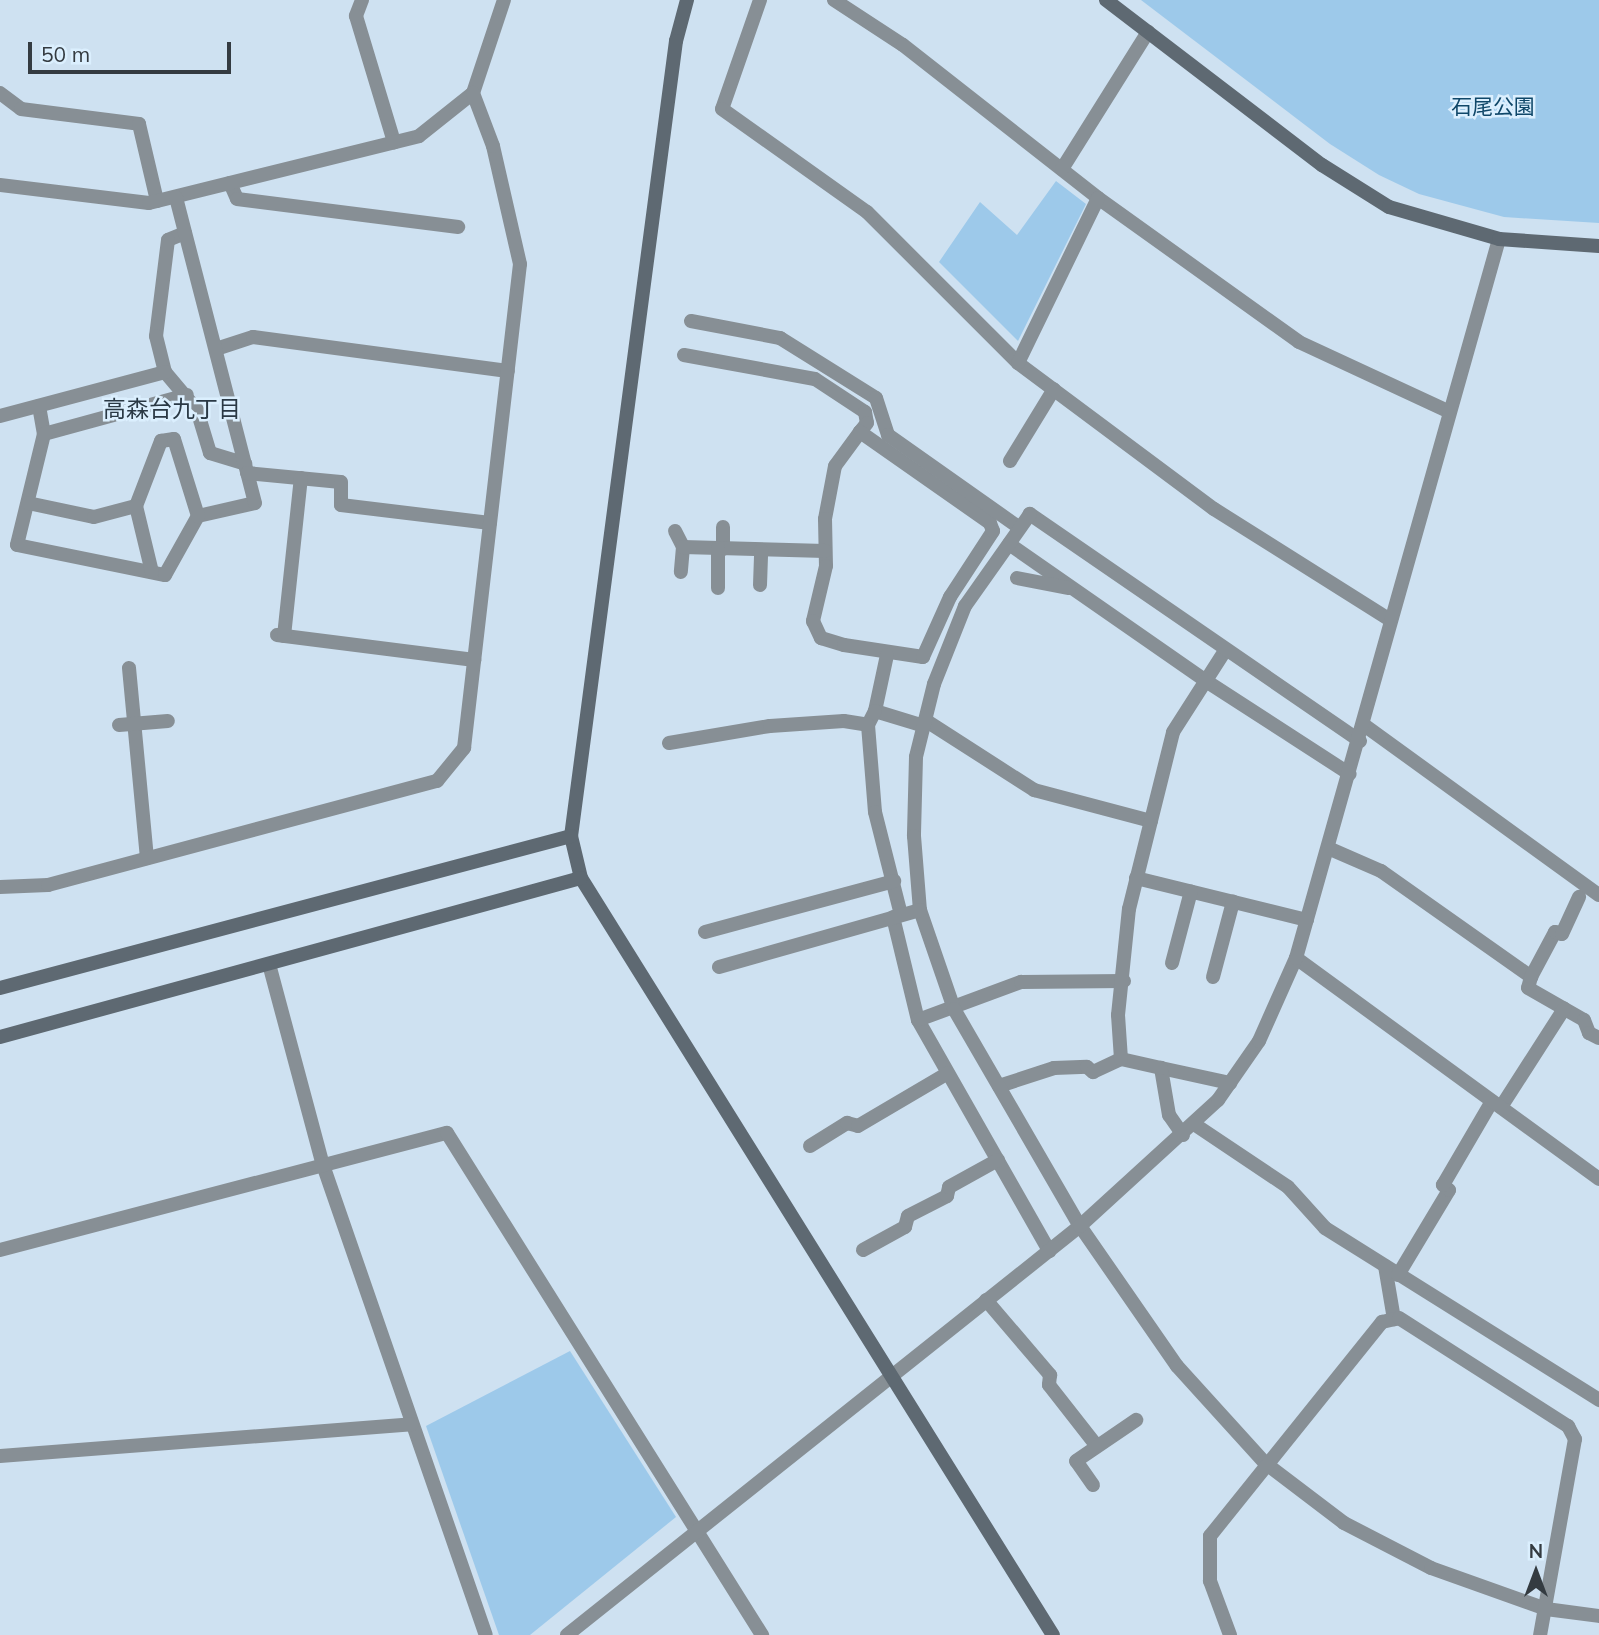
<!DOCTYPE html>
<meta charset="utf-8">
<style>
body{margin:0}
#map{position:relative;width:1599px;height:1635px;overflow:hidden;background:#cee1f1;font-family:Mulish,"Noto Sans JP",sans-serif}
div>[style]{position:absolute}
.green>*{inset:0;background:#9dc9ea}
.lane>*{height:14px;margin:-7px;padding:0 7px;transform-origin:7px;border-radius:7px;background:#878f95}
.street>*{height:14px;margin:-7px;padding:0 7px;transform-origin:7px;border-radius:7px;background:#878f95}
.secondary>*{height:14px;margin:-7px;padding:0 7px;transform-origin:7px;border-radius:7px;background:#5e6972}
span{translate:-50% -50%;white-space:nowrap;text-align:center;line-height:1.15;-webkit-text-stroke:5px #dbeffe;paint-order:stroke}
.park-label{font-size:21px;color:#0f4769}
.neighbourhood-label{font-size:23px;color:#2a3945}
.north{position:absolute;left:1501px;top:1537px;width:70px;height:70px;-webkit-text-stroke:5px #dbeffe;paint-order:stroke;rotate:0deg;font-size:19px;font-weight:700;line-height:28px;text-align:center;color:#343b41}
.north::after{content:'';display:block;margin:auto;width:24px;height:32px;background:#343b41;clip-path:polygon(50% 0,100% 100%,50% 72%,0 100%)}
.scale{position:absolute;left:28px;top:42px;width:203px;height:32px;box-sizing:border-box;border:4px solid #343b41;border-top:0;padding-left:9px;font-size:21px;line-height:24px;white-space:nowrap;color:#343b41;-webkit-text-stroke:5px #dbeffe;paint-order:stroke}
</style>
<div id="map">
<div class="green">
<i style="clip-path:polygon(1141px 0,1599px 0,1599px 223px,1504px 217px,1419px 194px,1379px 175px,1330px 144px)"></i>
<i style="clip-path:polygon(1056px 181px,1086px 204px,1018px 341px,939px 262px,980px 202px,1017px 235px)"></i>
<i style="clip-path:polygon(570px 1351px,676px 1517px,530px 1635px,499px 1635px,426px 1426px)"></i>
</div>
<div class="lane">
<i style="left:362px;top:0;width:17px;rotate:111deg"></i>
<i style="left:356px;top:16px;width:132px;rotate:73.2deg"></i>
<i style="left:0;top:93px;width:26px;rotate:37deg"></i>
<i style="left:21px;top:109px;width:119px;rotate:7.2deg"></i>
<i style="left:139px;top:124px;width:79px;rotate:76.8deg"></i>
<i style="left:230px;top:183px;width:17px;rotate:66deg"></i>
<i style="left:237px;top:199px;width:223px;rotate:7.2deg"></i>
<i style="left:0;top:185px;width:150px;rotate:6.9deg"></i>
<i style="left:149px;top:203px;width:278px;rotate:-13.9deg"></i>
<i style="left:419px;top:136px;width:69px;rotate:-38.5deg"></i>
<i style="left:473px;top:93px;width:98px;rotate:-71.6deg"></i>
<i style="left:185px;top:233px;width:18px;rotate:158deg"></i>
<i style="left:168px;top:240px;width:97px;rotate:97.1deg"></i>
<i style="left:156px;top:336px;width:37px;rotate:76deg"></i>
<i style="left:165px;top:372px;width:50px;rotate:49.9deg"></i>
<i style="left:197px;top:410px;width:45px;rotate:73.2deg"></i>
<i style="left:210px;top:453px;width:37px;rotate:17deg"></i>
<i style="left:216px;top:349px;width:39px;rotate:-18deg"></i>
<i style="left:253px;top:337px;width:257px;rotate:7.6deg"></i>
<i style="left:684px;top:355px;width:133px;rotate:10.4deg"></i>
<i style="left:815px;top:379px;width:60px;rotate:33.4deg"></i>
<i style="left:865px;top:412px;width:11px;rotate:80deg"></i>
<i style="left:867px;top:423px;width:11px;rotate:128deg"></i>
<i style="left:860px;top:432px;width:42px;rotate:126.3deg"></i>
<i style="left:835px;top:466px;width:54px;rotate:100.7deg"></i>
<i style="left:825px;top:519px;width:47px;rotate:88.8deg"></i>
<i style="left:826px;top:566px;width:57px;rotate:103.3deg"></i>
<i style="left:813px;top:621px;width:19px;rotate:65deg"></i>
<i style="left:821px;top:638px;width:24px;rotate:17deg"></i>
<i style="left:844px;top:645px;width:80px;rotate:8.6deg"></i>
<i style="left:923px;top:657px;width:66px;rotate:-65.8deg"></i>
<i style="left:950px;top:597px;width:79px;rotate:-56.9deg"></i>
<i style="left:993px;top:531px;width:9px;rotate:-111deg"></i>
<i style="left:990px;top:523px;width:159px;rotate:-145deg"></i>
<i style="left:39px;top:406px;width:28px;rotate:80deg"></i>
<i style="left:44px;top:434px;width:114px;rotate:103.7deg"></i>
<i style="left:17px;top:545px;width:151px;rotate:11.5deg"></i>
<i style="left:165px;top:575px;width:68px;rotate:-60.8deg"></i>
<i style="left:198px;top:516px;width:58px;rotate:-12.8deg"></i>
<i style="left:255px;top:503px;width:316px;rotate:-104.5deg"></i>
<i style="left:0;top:416px;width:171px;rotate:-14.9deg"></i>
<i style="left:44px;top:434px;width:148px;rotate:-15.3deg"></i>
<i style="left:1010px;top:461px;width:84px;rotate:-58.6deg"></i>
<i style="left:247px;top:473px;width:94px;rotate:5.5deg"></i>
<i style="left:341px;top:482px;width:23px;rotate:90deg"></i>
<i style="left:341px;top:505px;width:150px;rotate:6.9deg"></i>
<i style="left:28px;top:503px;width:67px;rotate:12deg"></i>
<i style="left:94px;top:517px;width:43px;rotate:-14.7deg"></i>
<i style="left:136px;top:506px;width:70px;rotate:-69deg"></i>
<i style="left:161px;top:441px;width:13px;rotate:-9deg"></i>
<i style="left:174px;top:439px;width:81px;rotate:72.7deg"></i>
<i style="left:136px;top:506px;width:68px;rotate:76.4deg"></i>
<i style="left:723px;top:527px;width:22px;rotate:90deg"></i>
<i style="left:675px;top:531px;width:18px;rotate:63deg"></i>
<i style="left:683px;top:547px;width:25px;rotate:95deg"></i>
<i style="left:1009px;top:544px;width:240px;rotate:34.8deg"></i>
<i style="left:1206px;top:681px;width:171px;rotate:32.9deg"></i>
<i style="left:683px;top:547px;width:142px;rotate:1.6deg"></i>
<i style="left:718px;top:548px;width:40px;rotate:90deg"></i>
<i style="left:1017px;top:578px;width:53px;rotate:10.9deg"></i>
<i style="left:760px;top:585px;width:35px;rotate:-88deg"></i>
<i style="left:277px;top:635px;width:199px;rotate:7.2deg"></i>
<i style="left:284px;top:636px;width:159px;rotate:-83.9deg"></i>
<i style="left:887px;top:655px;width:57px;rotate:102.1deg"></i>
<i style="left:875px;top:711px;width:51px;rotate:17deg"></i>
<i style="left:129px;top:668px;width:191px;rotate:84.6deg"></i>
<i style="left:875px;top:711px;width:16px;rotate:117deg"></i>
<i style="left:868px;top:725px;width:87px;rotate:85.4deg"></i>
<i style="left:875px;top:812px;width:106px;rotate:75.8deg"></i>
<i style="left:925px;top:720px;width:130px;rotate:32.7deg"></i>
<i style="left:1034px;top:790px;width:121px;rotate:14.8deg"></i>
<i style="left:119px;top:725px;width:49px;rotate:-4.7deg"></i>
<i style="left:669px;top:743px;width:102px;rotate:-9.6deg"></i>
<i style="left:770px;top:726px;width:74px;rotate:-3.9deg"></i>
<i style="left:844px;top:721px;width:24px;rotate:9deg"></i>
<i style="left:1328px;top:848px;width:58px;rotate:23.5deg"></i>
<i style="left:1381px;top:871px;width:184px;rotate:35.2deg"></i>
<i style="left:1531px;top:977px;width:11px;rotate:105deg"></i>
<i style="left:1528px;top:988px;width:64px;rotate:29.7deg"></i>
<i style="left:1584px;top:1020px;width:14px;rotate:69deg"></i>
<i style="left:1589px;top:1033px;width:11px;rotate:27deg"></i>
<i style="left:1136px;top:878px;width:176px;rotate:13.8deg"></i>
<i style="left:0;top:887px;width:48px;rotate:-2.4deg"></i>
<i style="left:48px;top:885px;width:403px;rotate:-15deg"></i>
<i style="left:437px;top:781px;width:43px;rotate:-50.7deg"></i>
<i style="left:464px;top:748px;width:487px;rotate:-83.4deg"></i>
<i style="left:520px;top:264px;width:121px;rotate:-102.9deg"></i>
<i style="left:493px;top:146px;width:57px;rotate:-110.7deg"></i>
<i style="left:893px;top:917px;width:106px;rotate:76.4deg"></i>
<i style="left:918px;top:1020px;width:266px;rotate:60.4deg"></i>
<i style="left:705px;top:932px;width:196px;rotate:-15.1deg"></i>
<i style="left:1172px;top:963px;width:74px;rotate:-75.2deg"></i>
<i style="left:1213px;top:977px;width:78px;rotate:-75.1deg"></i>
<i style="left:1531px;top:977px;width:51px;rotate:-61.9deg"></i>
<i style="left:1555px;top:932px;width:7px;rotate:16deg"></i>
<i style="left:1562px;top:934px;width:41px;rotate:-65.3deg"></i>
<i style="left:918px;top:1020px;width:110px;rotate:-20.3deg"></i>
<i style="left:1021px;top:982px;width:103px;rotate:-0.6deg"></i>
<i style="left:1161px;top:1068px;width:71px;rotate:12.3deg"></i>
<i style="left:999px;top:1086px;width:58px;rotate:-18.1deg"></i>
<i style="left:1054px;top:1068px;width:33px;rotate:-2deg"></i>
<i style="left:1087px;top:1067px;width:8px;rotate:40deg"></i>
<i style="left:1093px;top:1072px;width:31px;rotate:-25deg"></i>
<i style="left:1501px;top:1107px;width:117px;rotate:-57.3deg"></i>
<i style="left:1194px;top:1124px;width:113px;rotate:33.8deg"></i>
<i style="left:1288px;top:1187px;width:55px;rotate:47.9deg"></i>
<i style="left:1325px;top:1228px;width:324px;rotate:32.1deg"></i>
<i style="left:1183px;top:1135px;width:24px;rotate:-125deg"></i>
<i style="left:1169px;top:1115px;width:48px;rotate:-99.7deg"></i>
<i style="left:1161px;top:1068px;width:41px;rotate:-167.3deg"></i>
<i style="left:1121px;top:1059px;width:44px;rotate:-93.9deg"></i>
<i style="left:1118px;top:1015px;width:107px;rotate:-84.1deg"></i>
<i style="left:1129px;top:909px;width:182px;rotate:-76deg"></i>
<i style="left:1173px;top:732px;width:98px;rotate:-57.4deg"></i>
<i style="left:810px;top:1146px;width:44px;rotate:-31.9deg"></i>
<i style="left:847px;top:1123px;width:11px;rotate:15deg"></i>
<i style="left:858px;top:1126px;width:104px;rotate:-30.5deg"></i>
<i style="left:863px;top:1250px;width:48px;rotate:-28.7deg"></i>
<i style="left:905px;top:1227px;width:11px;rotate:-75deg"></i>
<i style="left:908px;top:1216px;width:44px;rotate:-27.1deg"></i>
<i style="left:947px;top:1196px;width:9px;rotate:-77deg"></i>
<i style="left:949px;top:1187px;width:56px;rotate:-28.9deg"></i>
<i style="left:1385px;top:1266px;width:54px;rotate:80.4deg"></i>
<i style="left:1398px;top:1275px;width:99px;rotate:-59deg"></i>
<i style="left:1449px;top:1190px;width:8px;rotate:-140deg"></i>
<i style="left:1443px;top:1185px;width:97px;rotate:-59.7deg"></i>
<i style="left:986px;top:1300px;width:99px;rotate:49.5deg"></i>
<i style="left:1050px;top:1375px;width:10px;rotate:96deg"></i>
<i style="left:1049px;top:1385px;width:76px;rotate:51.9deg"></i>
<i style="left:1093px;top:1485px;width:29px;rotate:-125deg"></i>
<i style="left:1076px;top:1461px;width:73px;rotate:-34.3deg"></i>
</div>
<div class="street">
<i style="left:760px;top:0;width:115px;rotate:109.2deg"></i>
<i style="left:722px;top:109px;width:178px;rotate:35.4deg"></i>
<i style="left:867px;top:212px;width:214px;rotate:45deg"></i>
<i style="left:1018px;top:363px;width:244px;rotate:36.7deg"></i>
<i style="left:1214px;top:509px;width:208px;rotate:32.2deg"></i>
<i style="left:834px;top:0;width:82px;rotate:33.1deg"></i>
<i style="left:903px;top:45px;width:248px;rotate:38.1deg"></i>
<i style="left:1098px;top:198px;width:247px;rotate:35.6deg"></i>
<i style="left:1299px;top:342px;width:166px;rotate:24.9deg"></i>
<i style="left:1062px;top:169px;width:162px;rotate:-57.9deg"></i>
<i style="left:691px;top:321px;width:91px;rotate:10.8deg"></i>
<i style="left:780px;top:338px;width:113px;rotate:32deg"></i>
<i style="left:876px;top:398px;width:39px;rotate:72deg"></i>
<i style="left:888px;top:435px;width:161px;rotate:35.2deg"></i>
<i style="left:1018px;top:363px;width:183px;rotate:-64.1deg"></i>
<i style="left:1364px;top:725px;width:290px;rotate:35.9deg"></i>
<i style="left:1360px;top:741px;width:401px;rotate:-145.5deg"></i>
<i style="left:1030px;top:514px;width:113px;rotate:125.2deg"></i>
<i style="left:965px;top:606px;width:84px;rotate:111.7deg"></i>
<i style="left:934px;top:684px;width:75px;rotate:103.9deg"></i>
<i style="left:916px;top:757px;width:79px;rotate:91.5deg"></i>
<i style="left:914px;top:836px;width:74px;rotate:85.4deg"></i>
<i style="left:920px;top:910px;width:105px;rotate:71deg"></i>
<i style="left:954px;top:1009px;width:251px;rotate:59.9deg"></i>
<i style="left:1080px;top:1226px;width:170px;rotate:55.3deg"></i>
<i style="left:1177px;top:1366px;width:131px;rotate:47.8deg"></i>
<i style="left:1265px;top:1463px;width:99px;rotate:37.2deg"></i>
<i style="left:1344px;top:1523px;width:98px;rotate:27.3deg"></i>
<i style="left:1431px;top:1568px;width:122px;rotate:19.6deg"></i>
<i style="left:1546px;top:1609px;width:53px;rotate:7.5deg"></i>
<i style="left:1296px;top:958px;width:375px;rotate:36.1deg"></i>
<i style="left:269px;top:964px;width:208px;rotate:75deg"></i>
<i style="left:323px;top:1165px;width:497px;rotate:70.9deg"></i>
<i style="left:719px;top:967px;width:209px;rotate:-15.8deg"></i>
<i style="left:0;top:1250px;width:462px;rotate:-14.7deg"></i>
<i style="left:447px;top:1133px;width:593px;rotate:57.89deg"></i>
<i style="left:0;top:1456px;width:413px;rotate:-4.4deg"></i>
<i style="left:567px;top:1635px;width:656px;rotate:-38.56deg"></i>
<i style="left:1080px;top:1226px;width:187px;rotate:-42.4deg"></i>
<i style="left:1218px;top:1100px;width:72px;rotate:-55.2deg"></i>
<i style="left:1259px;top:1041px;width:91px;rotate:-66deg"></i>
<i style="left:1296px;top:958px;width:747px;rotate:-74.23deg"></i>
<i style="left:1230px;top:1635px;width:58px;rotate:-110.3deg"></i>
<i style="left:1210px;top:1581px;width:45px;rotate:-90deg"></i>
<i style="left:1210px;top:1536px;width:275px;rotate:-51.2deg"></i>
<i style="left:1382px;top:1322px;width:17px;rotate:-13deg"></i>
<i style="left:1399px;top:1318px;width:201px;rotate:32.6deg"></i>
<i style="left:1568px;top:1426px;width:15px;rotate:62deg"></i>
<i style="left:1575px;top:1439px;width:199px;rotate:100.1deg"></i>
</div>
<div class="secondary">
<i style="left:687px;top:0;width:42px;rotate:105deg"></i>
<i style="left:676px;top:41px;width:802px;rotate:97.52deg"></i>
<i style="left:571px;top:836px;width:43px;rotate:76.6deg"></i>
<i style="left:581px;top:878px;width:892px;rotate:58.06deg"></i>
<i style="left:1106px;top:0;width:272px;rotate:37.4deg"></i>
<i style="left:1322px;top:165px;width:79px;rotate:32.1deg"></i>
<i style="left:1389px;top:207px;width:115px;rotate:16.2deg"></i>
<i style="left:1499px;top:239px;width:100px;rotate:4deg"></i>
<i style="left:0;top:988px;width:591px;rotate:-14.91deg"></i>
<i style="left:0;top:1037px;width:602px;rotate:-15.31deg"></i>
</div>
<div class="park-label">
<span style="left:1493px;top:106px">石尾公園</span>
</div>
<div class="neighbourhood-label">
<span style="left:172px;top:409px">高森台九丁目</span>
</div>
<div class="north">N</div>
<div class="scale">50 m</div>
</div>
